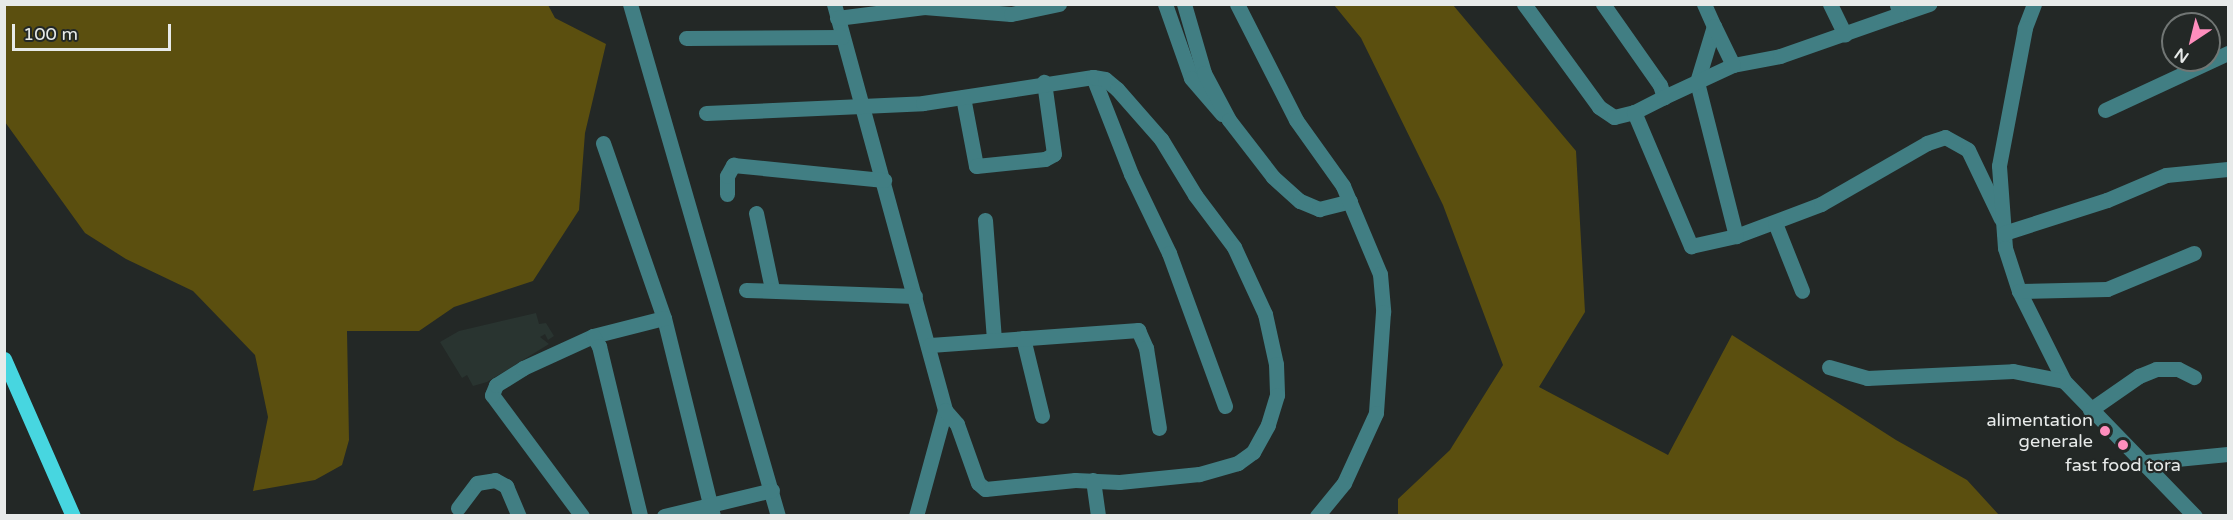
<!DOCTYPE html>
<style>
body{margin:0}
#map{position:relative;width:2233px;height:520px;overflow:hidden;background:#232826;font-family:"Varela Round",sans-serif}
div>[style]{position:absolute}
.built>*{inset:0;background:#293430}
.forest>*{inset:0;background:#5b4f0f}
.minor>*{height:15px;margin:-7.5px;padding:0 7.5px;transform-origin:7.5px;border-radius:7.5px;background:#417e83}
.major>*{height:15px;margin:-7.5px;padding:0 7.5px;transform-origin:7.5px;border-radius:7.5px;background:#47d6e0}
.dots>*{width:16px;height:16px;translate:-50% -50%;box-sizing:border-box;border:3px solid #232826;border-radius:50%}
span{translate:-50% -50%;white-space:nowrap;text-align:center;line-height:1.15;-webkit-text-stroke:4.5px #232826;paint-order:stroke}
.poi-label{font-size:18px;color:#e7eae9}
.right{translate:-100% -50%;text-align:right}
.frame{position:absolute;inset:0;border:6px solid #e7eae9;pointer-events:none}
.north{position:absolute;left:2161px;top:12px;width:60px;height:60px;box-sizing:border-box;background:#232826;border:2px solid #717674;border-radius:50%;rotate:215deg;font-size:16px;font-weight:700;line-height:24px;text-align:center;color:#e7eae9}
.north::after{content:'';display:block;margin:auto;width:21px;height:27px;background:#fe8ebd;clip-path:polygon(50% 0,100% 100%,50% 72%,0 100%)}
.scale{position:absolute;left:12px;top:24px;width:159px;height:27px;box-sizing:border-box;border:3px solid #e7eae9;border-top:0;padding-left:8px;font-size:18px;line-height:21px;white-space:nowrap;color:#e7eae9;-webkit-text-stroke:4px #232826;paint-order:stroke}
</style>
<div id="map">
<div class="built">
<i style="clip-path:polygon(536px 313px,539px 324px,546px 323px,554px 336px,548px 340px,545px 334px,540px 337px,549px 344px,487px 382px,473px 386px,467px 375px,462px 378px,440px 342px,459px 331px)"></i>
</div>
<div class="forest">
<i style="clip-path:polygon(4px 5px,548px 5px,555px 18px,606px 44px,585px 133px,579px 210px,533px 281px,454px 307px,419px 331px,347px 331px,349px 440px,342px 465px,315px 480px,253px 491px,268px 417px,255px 355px,193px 291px,126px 259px,85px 233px,5px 122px)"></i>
<i style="clip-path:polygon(1334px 5px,1453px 5px,1576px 151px,1585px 312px,1539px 387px,1668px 455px,1732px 335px,1896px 440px,1967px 480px,1999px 515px,1398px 515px,1398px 499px,1450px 450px,1503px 365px,1443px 205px,1361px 38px)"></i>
</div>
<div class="minor">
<i style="left:630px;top:4px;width:533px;rotate:73.88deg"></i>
<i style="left:834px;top:4px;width:421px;rotate:74.7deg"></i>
<i style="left:945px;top:410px;width:110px;rotate:105.3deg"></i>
<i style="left:1165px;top:4px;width:78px;rotate:70.6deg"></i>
<i style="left:1191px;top:78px;width:48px;rotate:49.3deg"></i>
<i style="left:1184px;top:4px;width:72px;rotate:73.8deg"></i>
<i style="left:1204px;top:73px;width:53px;rotate:62deg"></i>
<i style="left:1229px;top:120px;width:72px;rotate:52.3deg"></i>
<i style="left:1273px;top:177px;width:36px;rotate:42deg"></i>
<i style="left:1300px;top:201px;width:21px;rotate:23deg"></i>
<i style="left:1319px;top:209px;width:32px;rotate:-14deg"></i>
<i style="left:1237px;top:4px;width:130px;rotate:63deg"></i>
<i style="left:1296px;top:120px;width:81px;rotate:54.5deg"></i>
<i style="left:1343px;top:186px;width:95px;rotate:67.2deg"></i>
<i style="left:1380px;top:274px;width:38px;rotate:85deg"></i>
<i style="left:1383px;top:312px;width:101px;rotate:94deg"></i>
<i style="left:1376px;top:413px;width:77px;rotate:114.6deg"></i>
<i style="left:1344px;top:483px;width:43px;rotate:129.3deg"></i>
<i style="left:1524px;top:4px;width:127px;rotate:53.9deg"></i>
<i style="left:1599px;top:107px;width:18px;rotate:34deg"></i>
<i style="left:1614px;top:117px;width:21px;rotate:-14deg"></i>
<i style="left:1603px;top:4px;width:99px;rotate:54.9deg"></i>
<i style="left:1660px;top:85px;width:13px;rotate:72deg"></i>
<i style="left:1664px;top:97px;width:34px;rotate:153deg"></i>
<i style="left:1634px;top:112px;width:146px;rotate:67deg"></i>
<i style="left:1691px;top:246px;width:46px;rotate:-12.5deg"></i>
<i style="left:1736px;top:236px;width:91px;rotate:-20.6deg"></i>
<i style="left:1821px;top:204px;width:122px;rotate:-29.9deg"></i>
<i style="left:1927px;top:143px;width:19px;rotate:-18deg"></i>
<i style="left:1945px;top:137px;width:26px;rotate:29deg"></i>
<i style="left:1968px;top:150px;width:76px;rotate:64.4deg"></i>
<i style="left:1704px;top:4px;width:24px;rotate:66deg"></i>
<i style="left:1714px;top:26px;width:59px;rotate:106.9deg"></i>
<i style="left:1697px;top:82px;width:159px;rotate:75.8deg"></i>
<i style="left:1830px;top:4px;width:34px;rotate:64deg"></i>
<i style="left:2034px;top:4px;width:26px;rotate:111deg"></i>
<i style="left:2025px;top:28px;width:140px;rotate:100.7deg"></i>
<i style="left:1999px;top:166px;width:82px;rotate:85.8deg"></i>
<i style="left:2005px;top:248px;width:45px;rotate:72deg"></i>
<i style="left:2019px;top:291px;width:101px;rotate:63.4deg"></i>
<i style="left:2064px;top:381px;width:188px;rotate:45.9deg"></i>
<i style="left:1897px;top:5px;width:9px;rotate:72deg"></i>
<i style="left:1900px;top:14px;width:31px;rotate:-19deg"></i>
<i style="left:837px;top:18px;width:88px;rotate:-7.2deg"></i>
<i style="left:924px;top:7px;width:87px;rotate:4.6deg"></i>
<i style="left:1011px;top:14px;width:49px;rotate:-11.8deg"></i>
<i style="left:686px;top:38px;width:156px;rotate:-0.4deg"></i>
<i style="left:1733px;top:65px;width:48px;rotate:-10.8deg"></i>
<i style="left:1780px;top:56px;width:127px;rotate:-19.3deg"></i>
<i style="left:1093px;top:77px;width:104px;rotate:68.6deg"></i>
<i style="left:1131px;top:174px;width:88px;rotate:64.3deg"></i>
<i style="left:1169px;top:253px;width:163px;rotate:69.9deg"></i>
<i style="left:963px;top:97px;width:70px;rotate:79.3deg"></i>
<i style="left:976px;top:166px;width:69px;rotate:-5.8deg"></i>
<i style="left:1045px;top:159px;width:10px;rotate:-29deg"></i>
<i style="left:1054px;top:154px;width:73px;rotate:-97.9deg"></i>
<i style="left:1664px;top:97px;width:76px;rotate:-24.9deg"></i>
<i style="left:1733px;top:65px;width:43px;rotate:-116deg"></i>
<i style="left:2105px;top:110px;width:136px;rotate:-24.9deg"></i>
<i style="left:706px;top:113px;width:217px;rotate:-2.6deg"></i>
<i style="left:923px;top:103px;width:172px;rotate:-8.7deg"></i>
<i style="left:1093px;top:77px;width:12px;rotate:9deg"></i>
<i style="left:1105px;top:79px;width:16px;rotate:40deg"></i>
<i style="left:1117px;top:89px;width:67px;rotate:48.7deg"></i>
<i style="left:1161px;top:139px;width:66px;rotate:58.7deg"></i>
<i style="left:1195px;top:195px;width:65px;rotate:53.1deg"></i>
<i style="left:1234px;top:247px;width:74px;rotate:65.2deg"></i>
<i style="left:1265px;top:314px;width:51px;rotate:77.6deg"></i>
<i style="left:1276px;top:364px;width:31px;rotate:88deg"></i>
<i style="left:1277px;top:395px;width:31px;rotate:107deg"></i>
<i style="left:1268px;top:425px;width:31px;rotate:119deg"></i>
<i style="left:1253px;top:452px;width:19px;rotate:144deg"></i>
<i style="left:1238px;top:463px;width:41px;rotate:164.2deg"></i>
<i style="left:1199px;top:474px;width:80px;rotate:174.3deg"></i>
<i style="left:1119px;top:482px;width:44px;rotate:-177.4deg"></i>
<i style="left:1075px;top:480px;width:90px;rotate:174.3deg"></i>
<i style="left:985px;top:489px;width:9px;rotate:-139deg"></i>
<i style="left:978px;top:483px;width:63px;rotate:-109.6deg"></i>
<i style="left:957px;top:424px;width:18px;rotate:-131deg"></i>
<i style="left:603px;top:143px;width:185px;rotate:70.8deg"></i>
<i style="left:664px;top:318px;width:204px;rotate:76.1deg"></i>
<i style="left:727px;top:194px;width:18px;rotate:-90deg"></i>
<i style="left:727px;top:176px;width:13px;rotate:-61deg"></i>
<i style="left:733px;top:165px;width:152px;rotate:5.7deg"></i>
<i style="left:756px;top:213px;width:78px;rotate:78.1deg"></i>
<i style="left:985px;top:220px;width:120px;rotate:85.7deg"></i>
<i style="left:1775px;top:223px;width:73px;rotate:68.3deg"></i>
<i style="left:2004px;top:233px;width:108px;rotate:-17.8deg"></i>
<i style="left:2107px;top:200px;width:64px;rotate:-23deg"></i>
<i style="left:2166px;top:175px;width:62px;rotate:-5.5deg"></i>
<i style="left:746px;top:290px;width:169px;rotate:2deg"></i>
<i style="left:2019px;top:291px;width:88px;rotate:-1.3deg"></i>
<i style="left:2107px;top:289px;width:94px;rotate:-22.5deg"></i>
<i style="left:593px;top:336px;width:73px;rotate:-14.2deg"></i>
<i style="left:1023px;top:338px;width:80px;rotate:76.3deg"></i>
<i style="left:930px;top:345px;width:209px;rotate:-4.1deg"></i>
<i style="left:1138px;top:330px;width:20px;rotate:66deg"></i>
<i style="left:1146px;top:348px;width:81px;rotate:80.8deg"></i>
<i style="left:1829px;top:367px;width:40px;rotate:16deg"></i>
<i style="left:1867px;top:378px;width:146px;rotate:-2.7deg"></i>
<i style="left:2013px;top:371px;width:52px;rotate:11.1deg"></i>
<i style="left:2090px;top:410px;width:60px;rotate:-34.8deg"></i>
<i style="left:2139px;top:376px;width:18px;rotate:-22deg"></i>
<i style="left:2156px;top:369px;width:22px"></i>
<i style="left:2178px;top:369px;width:18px;rotate:27deg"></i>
<i style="left:2146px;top:462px;width:82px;rotate:-5.6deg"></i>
<i style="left:1093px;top:480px;width:36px;rotate:82deg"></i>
<i style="left:458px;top:508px;width:31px;rotate:-53deg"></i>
<i style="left:477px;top:483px;width:18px;rotate:-9deg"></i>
<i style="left:495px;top:480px;width:13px;rotate:29deg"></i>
<i style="left:506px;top:486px;width:33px;rotate:67deg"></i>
<i style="left:582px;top:516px;width:151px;rotate:-126.6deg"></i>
<i style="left:492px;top:395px;width:11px;rotate:-68deg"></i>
<i style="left:496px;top:385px;width:32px;rotate:-32deg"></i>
<i style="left:523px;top:368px;width:77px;rotate:-24.6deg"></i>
<i style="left:593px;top:336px;width:12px;rotate:59deg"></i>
<i style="left:599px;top:346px;width:175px;rotate:76.4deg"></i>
<i style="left:664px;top:516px;width:111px;rotate:-13.5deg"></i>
</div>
<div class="major">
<i style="left:4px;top:359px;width:171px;rotate:66.3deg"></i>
</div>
<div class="dots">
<i style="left:2105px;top:431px;background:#fe8ebd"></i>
<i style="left:2123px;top:445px;background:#fe8ebd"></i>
</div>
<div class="poi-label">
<span class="right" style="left:2093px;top:431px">alimentation<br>generale</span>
<span style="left:2123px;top:465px">fast food tora</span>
</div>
<div class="frame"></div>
<div class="north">N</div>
<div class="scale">100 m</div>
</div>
